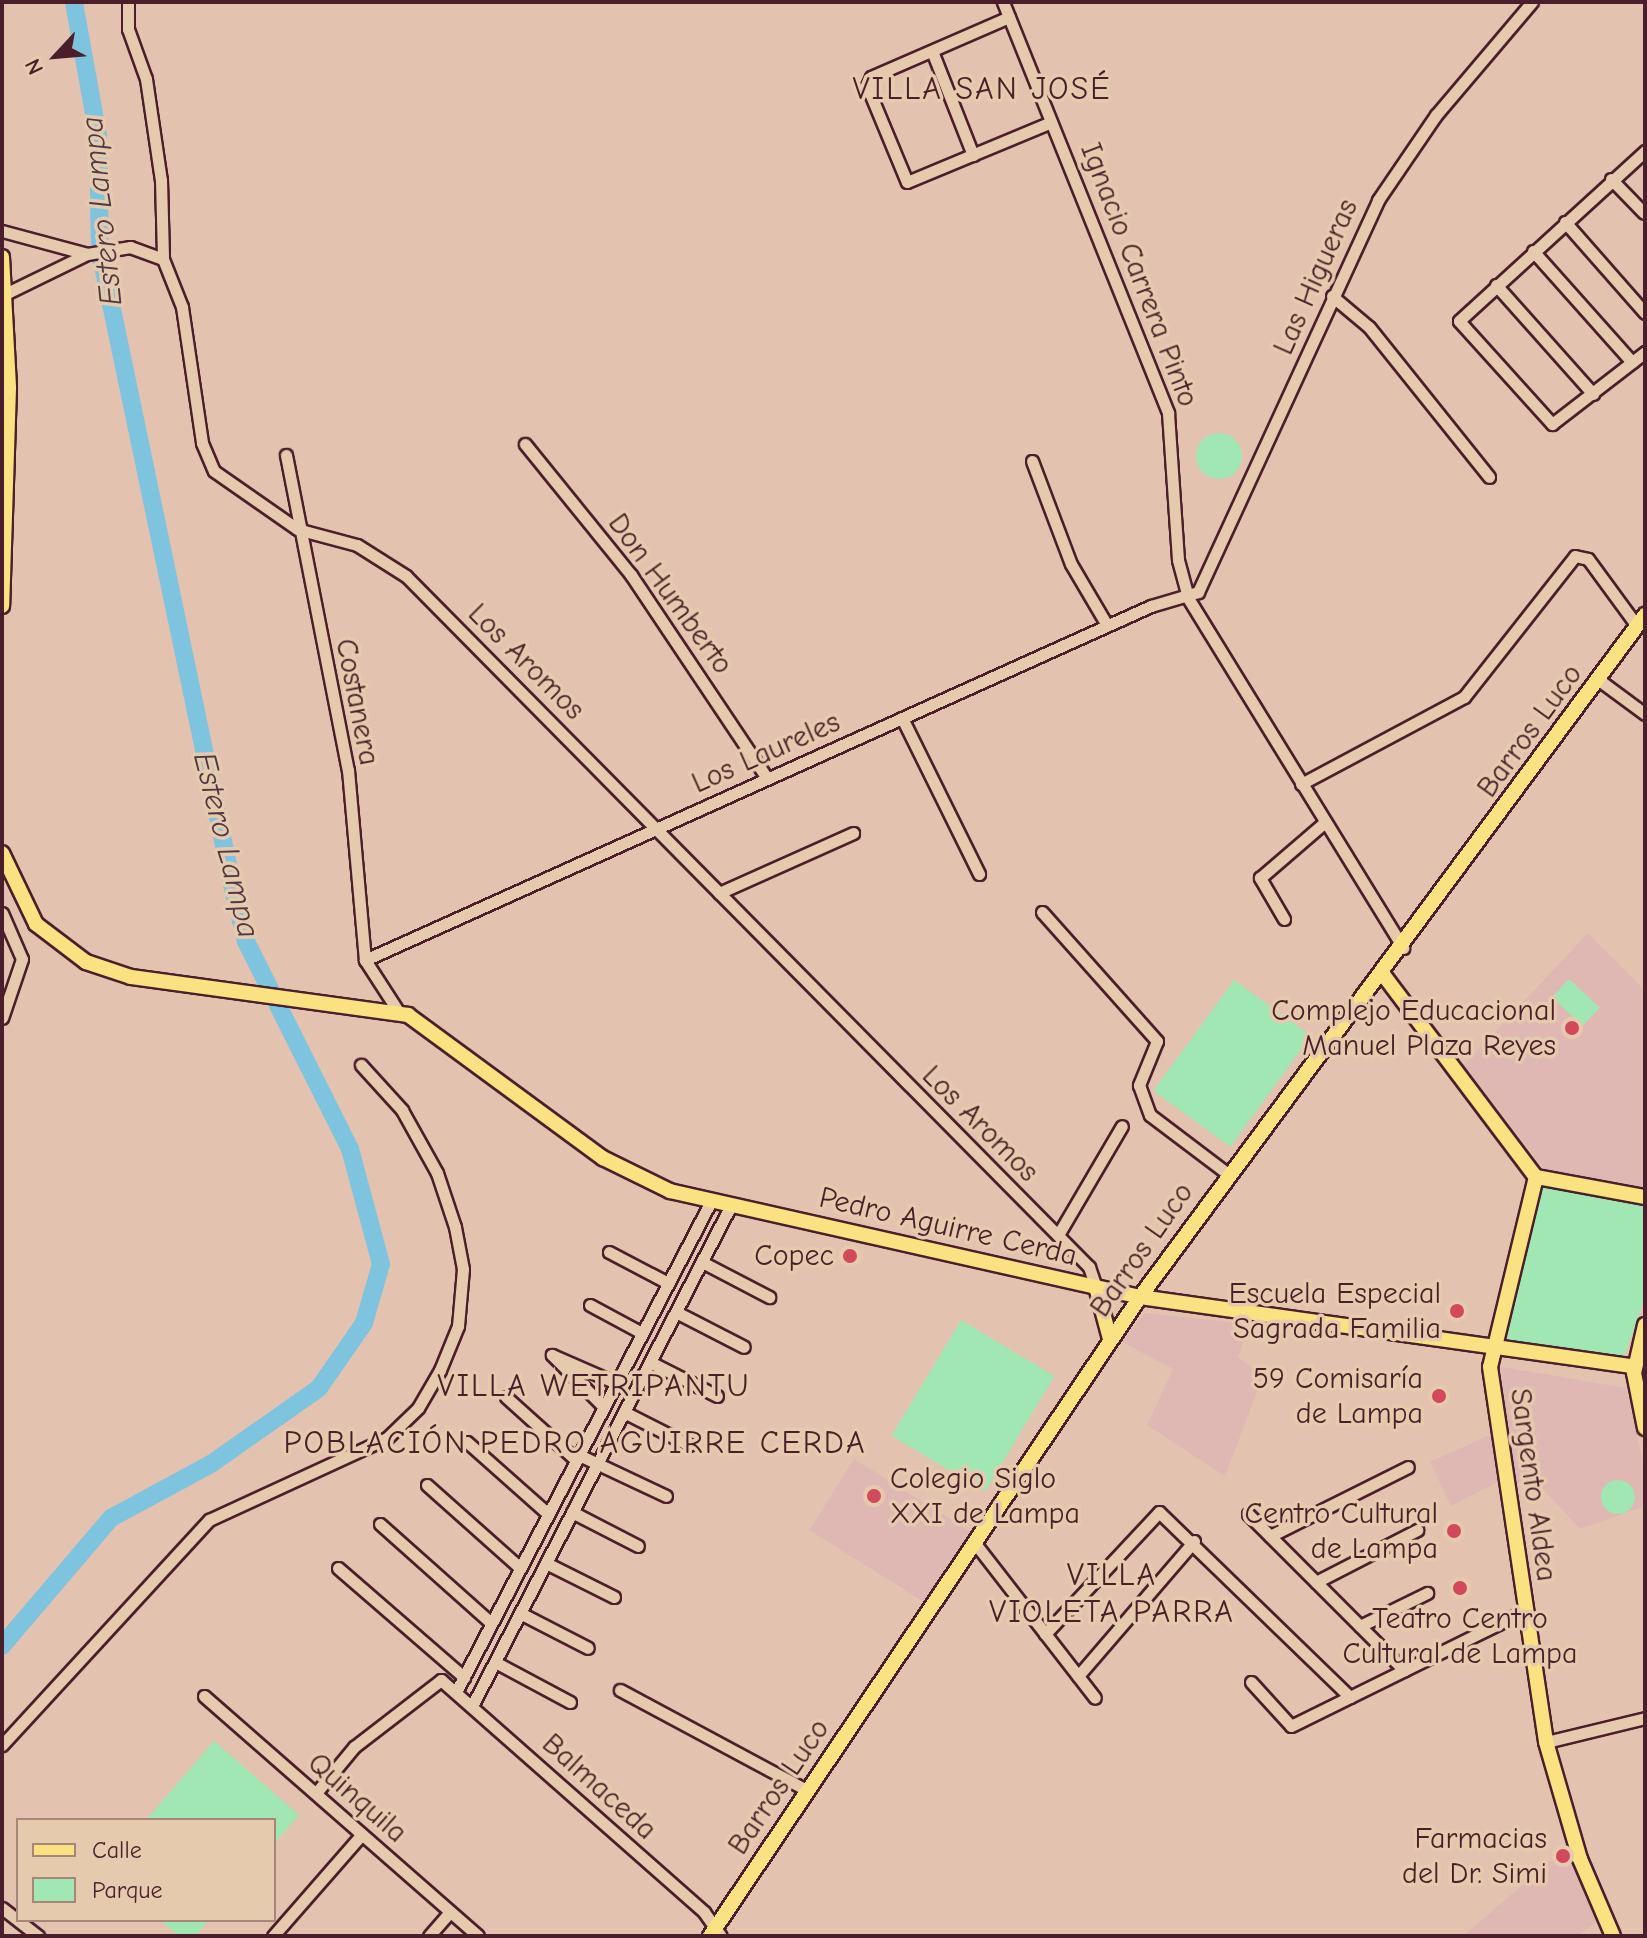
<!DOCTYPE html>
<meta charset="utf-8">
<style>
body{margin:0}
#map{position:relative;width:1647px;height:1938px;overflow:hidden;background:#e3c2b0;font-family:"Comic Neue",sans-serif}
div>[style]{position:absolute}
.built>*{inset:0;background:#dfb8b3;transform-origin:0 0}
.green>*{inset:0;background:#a1e7b4;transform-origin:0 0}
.round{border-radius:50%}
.river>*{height:18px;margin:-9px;padding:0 9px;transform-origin:9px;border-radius:9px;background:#7ec4de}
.roads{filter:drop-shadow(2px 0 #4a1f2b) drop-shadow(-2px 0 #4a1f2b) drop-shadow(0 2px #4a1f2b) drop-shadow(0 -2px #4a1f2b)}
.minor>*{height:11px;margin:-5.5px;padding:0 5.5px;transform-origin:5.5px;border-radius:5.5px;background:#e6caad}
.major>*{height:14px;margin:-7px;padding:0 7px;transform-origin:7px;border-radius:7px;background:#fae181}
.dots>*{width:22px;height:22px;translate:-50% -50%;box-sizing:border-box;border:4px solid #e6caad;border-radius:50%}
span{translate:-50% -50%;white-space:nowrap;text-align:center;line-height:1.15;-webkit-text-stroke:7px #e6caad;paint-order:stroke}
.street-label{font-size:30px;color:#4a1f2b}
.poi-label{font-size:30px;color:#4a1f2b}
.right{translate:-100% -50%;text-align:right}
.left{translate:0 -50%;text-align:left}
.neighbourhood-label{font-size:32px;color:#4a1f2b;letter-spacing:2px}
.water-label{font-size:32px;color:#523846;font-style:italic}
.frame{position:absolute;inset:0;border:4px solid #4a1f2b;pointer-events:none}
.legend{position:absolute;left:16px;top:1818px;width:260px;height:104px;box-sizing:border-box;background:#e6caad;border:2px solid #a88679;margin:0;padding:10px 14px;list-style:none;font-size:24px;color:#4a1f2b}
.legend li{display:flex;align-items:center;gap:16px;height:40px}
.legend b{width:40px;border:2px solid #a88679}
.north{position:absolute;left:16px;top:16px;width:80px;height:80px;-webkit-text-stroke:6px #e6caad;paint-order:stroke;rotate:244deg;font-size:22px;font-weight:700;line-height:32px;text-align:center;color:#4a1f2b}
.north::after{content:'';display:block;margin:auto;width:28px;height:36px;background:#4a1f2b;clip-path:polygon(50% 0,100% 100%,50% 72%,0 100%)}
</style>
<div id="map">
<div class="built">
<i style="clip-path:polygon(1588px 933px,1645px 991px,1645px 1188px,1544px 1169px,1464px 1065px)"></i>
<i style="clip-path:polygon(1145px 1313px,1249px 1324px,1238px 1357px,1263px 1376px,1225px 1476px,1147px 1425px,1173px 1369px,1122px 1342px)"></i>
<i style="clip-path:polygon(1501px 1367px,1626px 1388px,1645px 1470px,1645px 1506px,1580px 1529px,1536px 1481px,1514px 1482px)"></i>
<i style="clip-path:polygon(1492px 1434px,1498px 1482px,1451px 1506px,1430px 1462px)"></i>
<i style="left:854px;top:1459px;width:139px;height:84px;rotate:32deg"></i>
<i style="clip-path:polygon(1568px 1846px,1598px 1921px,1577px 1936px,1463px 1936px)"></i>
</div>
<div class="green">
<i class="round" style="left:1196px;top:433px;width:46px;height:46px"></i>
<i style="left:1569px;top:979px;width:42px;height:25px;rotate:43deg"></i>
<i style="left:1234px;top:980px;width:95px;height:137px;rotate:36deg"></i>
<i style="clip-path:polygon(1544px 1182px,1645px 1201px,1645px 1298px,1623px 1359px,1505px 1340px)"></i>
<i style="left:961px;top:1320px;width:109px;height:135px;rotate:31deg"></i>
<i class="round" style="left:1601px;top:1480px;width:34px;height:34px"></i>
<i style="clip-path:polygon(214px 1741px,299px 1815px,274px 1844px,274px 1820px,146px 1820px)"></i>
<i style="clip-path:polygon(160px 1920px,209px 1920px,195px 1936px,179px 1936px)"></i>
</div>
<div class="river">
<i style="left:2px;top:1646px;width:168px;rotate:-49.6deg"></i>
<i style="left:111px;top:1518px;width:114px;rotate:-28.4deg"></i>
<i style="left:211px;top:1464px;width:132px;rotate:-35.1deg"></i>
<i style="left:319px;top:1388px;width:79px;rotate:-55.3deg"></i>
<i style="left:364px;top:1323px;width:61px;rotate:-73.9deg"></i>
<i style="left:381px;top:1264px;width:119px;rotate:-105.1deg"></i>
<i style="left:350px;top:1149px;width:233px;rotate:-116.6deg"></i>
<i style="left:246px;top:941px;width:54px;rotate:-104deg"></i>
<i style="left:233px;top:889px;width:652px;rotate:-101.78deg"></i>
<i style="left:100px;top:251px;width:115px;rotate:-91deg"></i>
<i style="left:98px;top:136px;width:136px;rotate:-100.2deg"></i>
</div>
<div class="roads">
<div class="minor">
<i style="left:128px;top:2px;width:27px;rotate:90deg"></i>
<i style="left:128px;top:29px;width:53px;rotate:70.2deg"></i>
<i style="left:146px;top:79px;width:102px;rotate:81.6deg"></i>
<i style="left:161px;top:180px;width:79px;rotate:88.5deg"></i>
<i style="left:163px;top:259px;width:52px;rotate:68.4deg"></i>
<i style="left:182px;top:307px;width:137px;rotate:81.6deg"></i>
<i style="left:202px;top:443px;width:30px;rotate:67deg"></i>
<i style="left:214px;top:471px;width:101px;rotate:34.9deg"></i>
<i style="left:297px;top:529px;width:62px;rotate:14.9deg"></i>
<i style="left:357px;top:545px;width:58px;rotate:32.3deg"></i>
<i style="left:406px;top:576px;width:972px;rotate:45.33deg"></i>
<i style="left:1089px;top:1267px;width:21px;rotate:71deg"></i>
<i style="left:1003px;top:2px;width:443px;rotate:68.1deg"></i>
<i style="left:1168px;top:413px;width:147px;rotate:86.1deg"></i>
<i style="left:1178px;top:560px;width:39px;rotate:75deg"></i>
<i style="left:1188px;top:598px;width:411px;rotate:58.4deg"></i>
<i style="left:1009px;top:17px;width:150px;rotate:156.5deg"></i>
<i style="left:871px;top:77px;width:10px;rotate:114deg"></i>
<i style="left:867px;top:86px;width:104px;rotate:67.4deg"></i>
<i style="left:907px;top:182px;width:156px;rotate:-22.6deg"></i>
<i style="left:932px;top:51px;width:112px;rotate:68.5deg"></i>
<i style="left:1645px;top:151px;width:252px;rotate:137.6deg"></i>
<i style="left:1459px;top:321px;width:139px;rotate:47.9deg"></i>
<i style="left:1552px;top:424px;width:118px;rotate:-37.7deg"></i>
<i style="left:1611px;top:179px;width:47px;rotate:45.9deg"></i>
<i style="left:1565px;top:222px;width:121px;rotate:48.7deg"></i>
<i style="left:2px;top:231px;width:88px;rotate:15.1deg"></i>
<i style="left:1533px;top:251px;width:149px;rotate:48.3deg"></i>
<i style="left:1496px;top:285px;width:146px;rotate:48.3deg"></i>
<i style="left:5px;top:294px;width:91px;rotate:-26deg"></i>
<i style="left:87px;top:254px;width:44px;rotate:-9.2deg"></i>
<i style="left:130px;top:247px;width:35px;rotate:20deg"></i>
<i style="left:1332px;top:296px;width:48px;rotate:40deg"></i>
<i style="left:1369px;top:327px;width:192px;rotate:51.3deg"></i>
<i style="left:525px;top:444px;width:169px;rotate:51deg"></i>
<i style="left:631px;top:575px;width:244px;rotate:56.2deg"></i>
<i style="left:286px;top:455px;width:321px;rotate:78.9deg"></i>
<i style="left:348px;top:770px;width:191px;rotate:84.9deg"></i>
<i style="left:365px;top:960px;width:61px;rotate:57.1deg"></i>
<i style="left:1032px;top:461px;width:110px;rotate:69.3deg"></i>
<i style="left:1071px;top:564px;width:71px;rotate:59.5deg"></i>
<i style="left:1599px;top:680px;width:57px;rotate:36.5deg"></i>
<i style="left:902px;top:718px;width:174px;rotate:63.7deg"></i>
<i style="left:1301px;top:784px;width:185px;rotate:-28.1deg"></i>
<i style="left:1464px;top:697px;width:179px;rotate:-51.8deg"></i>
<i style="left:1575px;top:556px;width:13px;rotate:13deg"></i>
<i style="left:1588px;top:559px;width:83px;rotate:53.8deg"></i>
<i style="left:719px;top:893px;width:147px;rotate:-24.1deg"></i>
<i style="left:1042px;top:912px;width:173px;rotate:48.3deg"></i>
<i style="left:1157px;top:1041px;width:48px;rotate:112.2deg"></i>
<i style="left:1139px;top:1085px;width:32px;rotate:70deg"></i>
<i style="left:1150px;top:1115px;width:98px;rotate:37.1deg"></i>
<i style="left:2px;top:913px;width:50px;rotate:66.5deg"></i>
<i style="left:22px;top:959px;width:62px;rotate:108.7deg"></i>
<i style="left:1284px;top:919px;width:48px;rotate:-120.3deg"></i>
<i style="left:1260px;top:878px;width:86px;rotate:-40.7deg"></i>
<i style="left:365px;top:960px;width:862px;rotate:-24.25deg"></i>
<i style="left:1151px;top:606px;width:49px;rotate:-16.6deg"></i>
<i style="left:1198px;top:592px;width:431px;rotate:-65.3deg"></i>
<i style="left:1378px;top:200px;width:103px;rotate:-55.7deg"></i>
<i style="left:1436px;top:115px;width:148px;rotate:-49.7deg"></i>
<i style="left:1058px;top:1235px;width:126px;rotate:-59.6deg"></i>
<i style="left:609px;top:1252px;width:67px;rotate:27.7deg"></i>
<i style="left:702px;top:1262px;width:76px;rotate:27.6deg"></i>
<i style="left:590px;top:1305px;width:59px;rotate:28.3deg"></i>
<i style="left:676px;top:1312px;width:76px;rotate:27.2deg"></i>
<i style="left:650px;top:1362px;width:75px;rotate:26.9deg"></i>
<i style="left:506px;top:1397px;width:94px;rotate:42deg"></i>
<i style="left:604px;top:1407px;width:74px;rotate:-135deg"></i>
<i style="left:552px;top:1355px;width:70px;rotate:23.6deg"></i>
<i style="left:624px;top:1412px;width:73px;rotate:26.9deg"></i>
<i style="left:467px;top:1442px;width:108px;rotate:41.6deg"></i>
<i style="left:579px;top:1455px;width:96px;rotate:25.2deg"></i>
<i style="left:427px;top:1485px;width:125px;rotate:41.7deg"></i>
<i style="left:572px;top:1512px;width:74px;rotate:27.3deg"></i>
<i style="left:1248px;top:1514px;width:221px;rotate:45deg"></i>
<i style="left:380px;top:1524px;width:149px;rotate:41.7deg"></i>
<i style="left:1270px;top:1536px;width:154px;rotate:-26.6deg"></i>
<i style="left:974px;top:1542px;width:197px;rotate:52.2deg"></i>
<i style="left:546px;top:1563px;width:76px;rotate:26.6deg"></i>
<i style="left:338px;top:1568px;width:167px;rotate:40.9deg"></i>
<i style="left:1316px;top:1582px;width:114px;rotate:-27.2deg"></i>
<i style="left:520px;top:1613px;width:76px;rotate:27.2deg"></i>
<i style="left:1360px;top:1626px;width:75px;rotate:-26.2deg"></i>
<i style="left:1045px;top:1634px;width:167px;rotate:-46.9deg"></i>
<i style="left:1159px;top:1512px;width:266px;rotate:44.1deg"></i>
<i style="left:495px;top:1662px;width:85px;rotate:28.1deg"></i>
<i style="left:1078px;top:1676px;width:178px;rotate:-49.3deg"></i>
<i style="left:1251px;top:1682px;width:59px;rotate:47.7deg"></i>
<i style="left:1291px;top:1726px;width:261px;rotate:-26.2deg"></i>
<i style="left:620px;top:1690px;width:213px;rotate:28.2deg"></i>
<i style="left:456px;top:1692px;width:553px;rotate:-62.55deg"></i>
<i style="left:204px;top:1696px;width:364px;rotate:41.2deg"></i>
<i style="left:472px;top:1706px;width:564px;rotate:-62.66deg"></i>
<i style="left:1546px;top:1742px;width:102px;rotate:-13.6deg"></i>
<i style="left:2px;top:1745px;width:306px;rotate:-47.4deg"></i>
<i style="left:209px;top:1520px;width:196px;rotate:-24.7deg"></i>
<i style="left:387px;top:1438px;width:43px;rotate:-44.1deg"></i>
<i style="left:418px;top:1408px;width:44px;rotate:-59.9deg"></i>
<i style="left:440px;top:1370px;width:48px;rotate:-67.8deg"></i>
<i style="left:458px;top:1326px;width:57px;rotate:-85deg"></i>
<i style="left:463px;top:1269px;width:43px;rotate:-100.8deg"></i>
<i style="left:455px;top:1227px;width:57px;rotate:-108.4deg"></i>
<i style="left:437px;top:1173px;width:72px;rotate:-119.1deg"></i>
<i style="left:402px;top:1110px;width:61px;rotate:-132.3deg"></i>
<i style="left:316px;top:1793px;width:60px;rotate:-50.4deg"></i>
<i style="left:354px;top:1747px;width:110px;rotate:-37.6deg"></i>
<i style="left:441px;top:1680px;width:351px;rotate:41.4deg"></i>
<i style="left:704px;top:1912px;width:29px;rotate:55deg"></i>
<i style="left:2px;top:1908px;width:46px;rotate:37.9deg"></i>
<i style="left:273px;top:1936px;width:135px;rotate:-48.9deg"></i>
<i style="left:429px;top:1936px;width:32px;rotate:-49deg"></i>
</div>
<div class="major">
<i style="left:2px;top:257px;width:131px;rotate:86.9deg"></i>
<i style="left:9px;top:388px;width:218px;rotate:91.8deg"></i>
<i style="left:2px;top:853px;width:79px;rotate:64.4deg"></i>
<i style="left:36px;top:924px;width:63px;rotate:37.2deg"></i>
<i style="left:86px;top:962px;width:47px;rotate:18.4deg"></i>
<i style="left:131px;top:977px;width:280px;rotate:7.8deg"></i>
<i style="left:408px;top:1015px;width:242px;rotate:36.3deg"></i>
<i style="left:603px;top:1158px;width:75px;rotate:26.2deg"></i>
<i style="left:670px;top:1191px;width:482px;rotate:12.7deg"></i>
<i style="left:1140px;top:1297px;width:500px;rotate:8deg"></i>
<i style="left:1382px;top:973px;width:256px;rotate:53deg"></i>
<i style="left:1536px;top:1177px;width:195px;rotate:103.6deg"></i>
<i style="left:1490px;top:1367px;width:379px;rotate:81.5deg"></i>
<i style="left:1546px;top:1742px;width:122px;rotate:73.8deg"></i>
<i style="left:1580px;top:1859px;width:84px;rotate:66.8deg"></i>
<i style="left:1536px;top:1177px;width:111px;rotate:10.4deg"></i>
<i style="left:1096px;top:1287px;width:54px;rotate:74.9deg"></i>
<i style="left:1645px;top:1325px;width:49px;rotate:102.9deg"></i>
<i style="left:1634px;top:1373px;width:56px;rotate:78.7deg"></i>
<i style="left:710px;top:1936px;width:770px;rotate:-56.06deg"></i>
<i style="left:1140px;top:1297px;width:849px;rotate:-53.48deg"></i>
</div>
</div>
<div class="dots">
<i style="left:1572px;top:1028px;background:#d1495b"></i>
<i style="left:850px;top:1256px;background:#d1495b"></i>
<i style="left:1457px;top:1311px;background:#d1495b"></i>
<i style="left:1439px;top:1396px;background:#d1495b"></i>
<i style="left:874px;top:1496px;background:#d1495b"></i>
<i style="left:1454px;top:1531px;background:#d1495b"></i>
<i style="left:1460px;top:1588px;background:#d1495b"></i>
<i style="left:1563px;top:1856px;background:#d1495b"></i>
</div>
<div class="street-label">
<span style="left:1139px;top:275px;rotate:69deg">Ignacio Carrera Pinto</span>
<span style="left:1316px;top:277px;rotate:-66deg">Las Higueras</span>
<span style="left:670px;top:594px;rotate:54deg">Don Humberto</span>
<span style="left:526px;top:662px;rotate:45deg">Los Aromos</span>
<span style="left:357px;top:702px;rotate:79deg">Costanera</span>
<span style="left:1530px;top:731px;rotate:-54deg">Barros Luco</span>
<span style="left:766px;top:753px;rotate:-24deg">Los Laureles</span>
<span style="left:980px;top:1124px;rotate:45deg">Los Aromos</span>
<span style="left:948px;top:1227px;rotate:13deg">Pedro Aguirre Cerda</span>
<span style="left:1142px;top:1250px;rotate:-55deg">Barros Luco</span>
<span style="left:1533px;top:1485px;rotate:82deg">Sargento Aldea</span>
<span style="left:599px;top:1787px;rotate:42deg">Balmaceda</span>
<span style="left:779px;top:1787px;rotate:-56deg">Barros Luco</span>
<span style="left:357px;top:1798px;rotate:41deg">Quinquila</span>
</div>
<div class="poi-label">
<span class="right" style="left:1556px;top:1028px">Complejo Educacional<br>Manuel Plaza Reyes</span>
<span class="right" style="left:834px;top:1256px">Copec</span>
<span class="right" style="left:1441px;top:1311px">Escuela Especial<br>Sagrada Familia</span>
<span class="right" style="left:1423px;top:1396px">59 Comisaría<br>de Lampa</span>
<span class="left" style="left:890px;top:1496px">Colegio Siglo<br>XXI de Lampa</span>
<span class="right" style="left:1438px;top:1531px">Centro Cultural<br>de Lampa</span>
<span style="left:1460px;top:1636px">Teatro Centro<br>Cultural de Lampa</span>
<span class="right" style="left:1547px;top:1856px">Farmacias<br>del Dr. Simi</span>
</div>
<div class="neighbourhood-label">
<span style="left:982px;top:89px">VILLA SAN JOSÉ</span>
<span style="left:594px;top:1386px">VILLA WETRIPANTU</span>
<span style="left:575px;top:1443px">POBLACIÓN PEDRO AGUIRRE CERDA</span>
<span style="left:1112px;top:1594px">VILLA<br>VIOLETA PARRA</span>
</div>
<div class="water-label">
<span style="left:102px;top:211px;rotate:-96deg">Estero Lampa</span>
<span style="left:226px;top:845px;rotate:76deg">Estero Lampa</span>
</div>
<div class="frame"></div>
<ul class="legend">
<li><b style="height:10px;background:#fae181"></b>Calle</li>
<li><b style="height:22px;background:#a1e7b4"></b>Parque</li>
</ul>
<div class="north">N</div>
</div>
